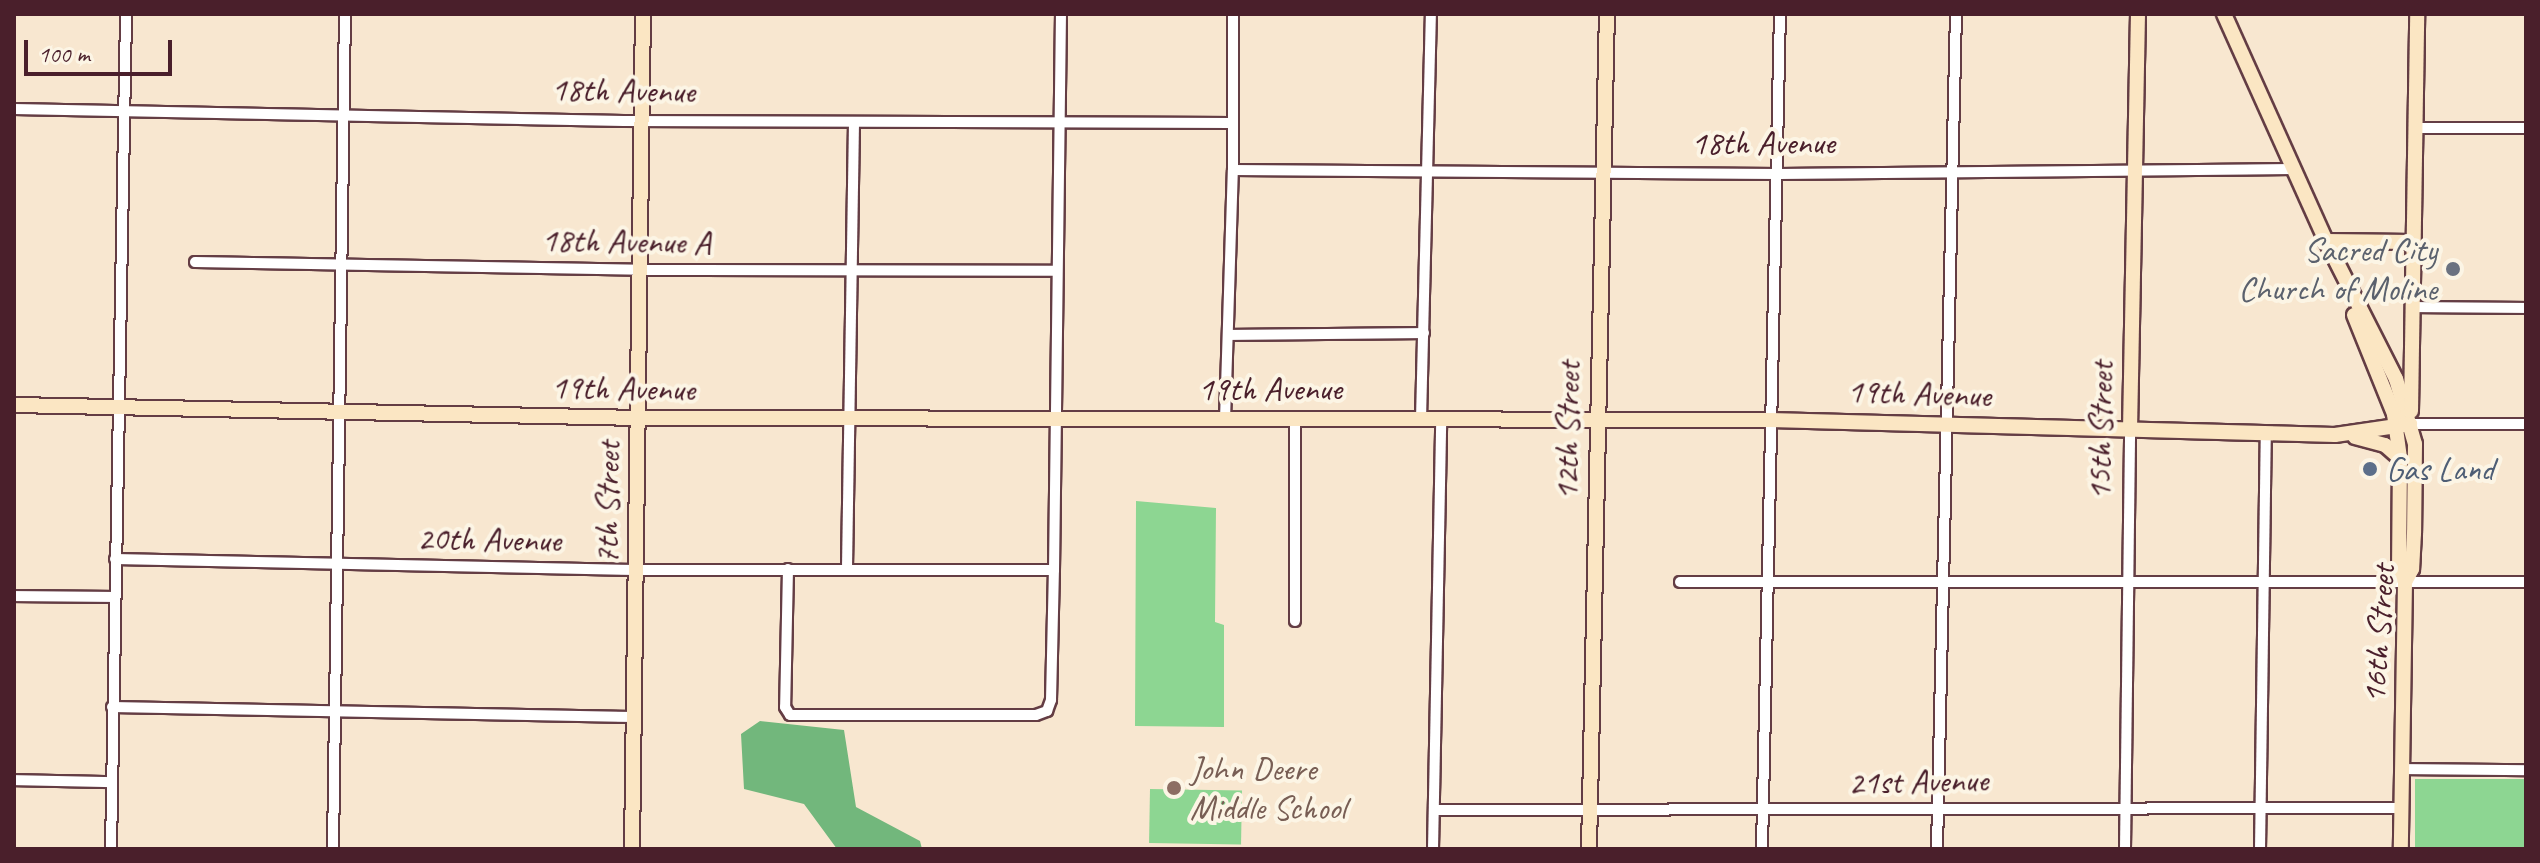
<!DOCTYPE html>
<style>
body{margin:0}
#map{position:relative;width:2540px;height:863px;overflow:hidden;background:#f8e7d0;font-family:Caveat,sans-serif}
div>[style]{position:absolute}
.green>*{inset:0;background:#8dd692;transform-origin:0 0}
.forest>*{inset:0;background:#72b77c}
.roads{filter:drop-shadow(2px 0 #643d44) drop-shadow(-2px 0 #643d44) drop-shadow(0 2px #643d44) drop-shadow(0 -2px #643d44)}
.street>*{height:10px;margin:-5px;padding:0 5px;transform-origin:5px;border-radius:5px;background:#fff}
.secondary>*{height:14px;margin:-7px;padding:0 7px;transform-origin:7px;border-radius:7px;background:#fbe6c3}
.dots>*{width:22px;height:22px;translate:-50% -50%;box-sizing:border-box;border:4px solid #fcf5e5;border-radius:50%}
span{translate:-50% -50%;white-space:nowrap;text-align:center;line-height:1.15;-webkit-text-stroke:8px #fcf5e5;paint-order:stroke}
.street-label{font-size:34px;color:#4a1f2b}
.worship-label{font-size:34px;color:#5b616d}
.right{translate:-100% -50%;text-align:right}
.service-label{font-size:34px;color:#4e5e75}
.left{translate:0 -50%;text-align:left}
.education-label{font-size:34px;color:#785e54}
.frame{position:absolute;inset:0;border:16px solid #4a1f2b;pointer-events:none}
.scale{position:absolute;left:24px;top:40px;width:148px;height:36px;box-sizing:border-box;border:4px solid #4a1f2b;border-top:0;padding-left:10px;font-size:24px;line-height:28px;white-space:nowrap;color:#4a1f2b;-webkit-text-stroke:6px #fcf5e5;paint-order:stroke}
</style>
<div id="map">
<div class="green">
<i style="clip-path:polygon(1136px 501px,1216px 508px,1215px 622px,1224px 625px,1224px 727px,1135px 726px)"></i>
<i style="left:2526px;top:779px;width:70px;height:111px;rotate:90deg"></i>
<i style="left:1150px;top:789px;width:92px;height:54px;rotate:1deg"></i>
</div>
<div class="forest">
<i style="clip-path:polygon(760px 721px,844px 730px,856px 807px,920px 841px,922px 849px,837px 849px,804px 804px,744px 789px,741px 734px)"></i>
</div>
<div class="roads">
<div class="street">
<i style="left:14px;top:109px;width:610px;rotate:1.13deg"></i>
<i style="left:624px;top:121px;width:608px;rotate:0.19deg"></i>
<i style="left:2414px;top:128px;width:112px"></i>
<i style="left:1233px;top:170px;width:546px;rotate:0.42deg"></i>
<i style="left:1779px;top:174px;width:514px;rotate:-0.56deg"></i>
<i style="left:195px;top:262px;width:446px;rotate:1deg"></i>
<i style="left:641px;top:270px;width:416px;rotate:0.1deg"></i>
<i style="left:2412px;top:307px;width:114px;rotate:0.5deg"></i>
<i style="left:1229px;top:335px;width:195px;rotate:-0.6deg"></i>
<i style="left:1421px;top:419px;width:405px;rotate:-88.6deg"></i>
<i style="left:1225px;top:420px;width:250px;rotate:-88.2deg"></i>
<i style="left:1233px;top:170px;width:156px;rotate:-90deg"></i>
<i style="left:2410px;top:424px;width:116px"></i>
<i style="left:115px;top:559px;width:522px;rotate:1.21deg"></i>
<i style="left:637px;top:570px;width:417px"></i>
<i style="left:847px;top:568px;width:446px;rotate:-89.1deg"></i>
<i style="left:788px;top:569px;width:138px;rotate:91.2deg"></i>
<i style="left:785px;top:707px;width:9px;rotate:58deg"></i>
<i style="left:790px;top:715px;width:246px"></i>
<i style="left:1036px;top:715px;width:12px;rotate:-20deg"></i>
<i style="left:1047px;top:711px;width:12px;rotate:-70deg"></i>
<i style="left:1051px;top:700px;width:130px;rotate:-88.7deg"></i>
<i style="left:1054px;top:570px;width:556px;rotate:-89.28deg"></i>
<i style="left:1680px;top:582px;width:846px"></i>
<i style="left:14px;top:596px;width:99px;rotate:0.6deg"></i>
<i style="left:1295px;top:621px;width:202px;rotate:-90deg"></i>
<i style="left:112px;top:707px;width:522px;rotate:1.1deg"></i>
<i style="left:2402px;top:769px;width:124px;rotate:0.5deg"></i>
<i style="left:14px;top:780px;width:97px;rotate:1.2deg"></i>
<i style="left:1434px;top:810px;width:967px;rotate:-0.12deg"></i>
<i style="left:111px;top:849px;width:835px;rotate:-88.97deg"></i>
<i style="left:333px;top:849px;width:835px;rotate:-89.18deg"></i>
<i style="left:1433px;top:849px;width:430px;rotate:-88.9deg"></i>
<i style="left:1762px;top:849px;width:835px;rotate:-88.77deg"></i>
<i style="left:1937px;top:849px;width:835px;rotate:-88.7deg"></i>
<i style="left:2125px;top:849px;width:419px;rotate:-89.3deg"></i>
<i style="left:2260px;top:849px;width:415px;rotate:-89.2deg"></i>
</div>
<div class="secondary">
<i style="left:2224px;top:14px;width:249px;rotate:65.8deg"></i>
<i style="left:2326px;top:241px;width:155px;rotate:63.1deg"></i>
<i style="left:2396px;top:379px;width:68px;rotate:73.7deg"></i>
<i style="left:2415px;top:444px;width:89px;rotate:90.6deg"></i>
<i style="left:2414px;top:533px;width:36px;rotate:93deg"></i>
<i style="left:2412px;top:569px;width:15px;rotate:118deg"></i>
<i style="left:2405px;top:582px;width:267px;rotate:90.9deg"></i>
<i style="left:2326px;top:241px;width:86px;rotate:0.7deg"></i>
<i style="left:2354px;top:315px;width:107px;rotate:68deg"></i>
<i style="left:2394px;top:414px;width:44px;rotate:82.2deg"></i>
<i style="left:2400px;top:458px;width:110px;rotate:90.5deg"></i>
<i style="left:2399px;top:568px;width:15px;rotate:67deg"></i>
<i style="left:14px;top:405px;width:625px;rotate:1.19deg"></i>
<i style="left:639px;top:418px;width:1131px;rotate:0.1deg"></i>
<i style="left:1770px;top:420px;width:565px;rotate:1.52deg"></i>
<i style="left:2335px;top:435px;width:76px;rotate:-8.3deg"></i>
<i style="left:2411px;top:411px;width:397px;rotate:-89.1deg"></i>
<i style="left:2130px;top:430px;width:416px;rotate:-88.9deg"></i>
<i style="left:2355px;top:437px;width:31px;rotate:15deg"></i>
<i style="left:2385px;top:445px;width:20px;rotate:41deg"></i>
<i style="left:632px;top:849px;width:835px;rotate:-89.25deg"></i>
<i style="left:1589px;top:849px;width:835px;rotate:-88.77deg"></i>
</div>
</div>
<div class="dots">
<i style="left:2453px;top:269px;background:#6b7280"></i>
<i style="left:2370px;top:469px;background:#5c6f8a"></i>
<i style="left:1174px;top:788px;background:#8d6e63"></i>
</div>
<div class="street-label">
<span style="left:623px;top:90px;rotate:1deg">18th Avenue</span>
<span style="left:1763px;top:143px">18th Avenue</span>
<span style="left:626px;top:241px;rotate:1deg">18th Avenue A</span>
<span style="left:623px;top:388px;rotate:1deg">19th Avenue</span>
<span style="left:1270px;top:389px">19th Avenue</span>
<span style="left:1919px;top:393px;rotate:2deg">19th Avenue</span>
<span style="left:1567px;top:431px;rotate:-89deg">12th Street</span>
<span style="left:2100px;top:431px;rotate:-89deg">15th Street</span>
<span style="left:607px;top:503px;rotate:-89deg">7th Street</span>
<span style="left:489px;top:539px;rotate:1deg">20th Avenue</span>
<span style="left:2378px;top:634px;rotate:-86deg">16th Street</span>
<span style="left:1918px;top:781px;rotate:-1deg">21st Avenue</span>
</div>
<div class="worship-label">
<span class="right" style="left:2437px;top:269px">Sacred City<br>Church of Moline</span>
</div>
<div class="service-label">
<span class="left" style="left:2386px;top:469px">Gas Land</span>
</div>
<div class="education-label">
<span class="left" style="left:1190px;top:788px">John Deere<br>Middle School</span>
</div>
<div class="frame"></div>
<div class="scale">100 m</div>
</div>
